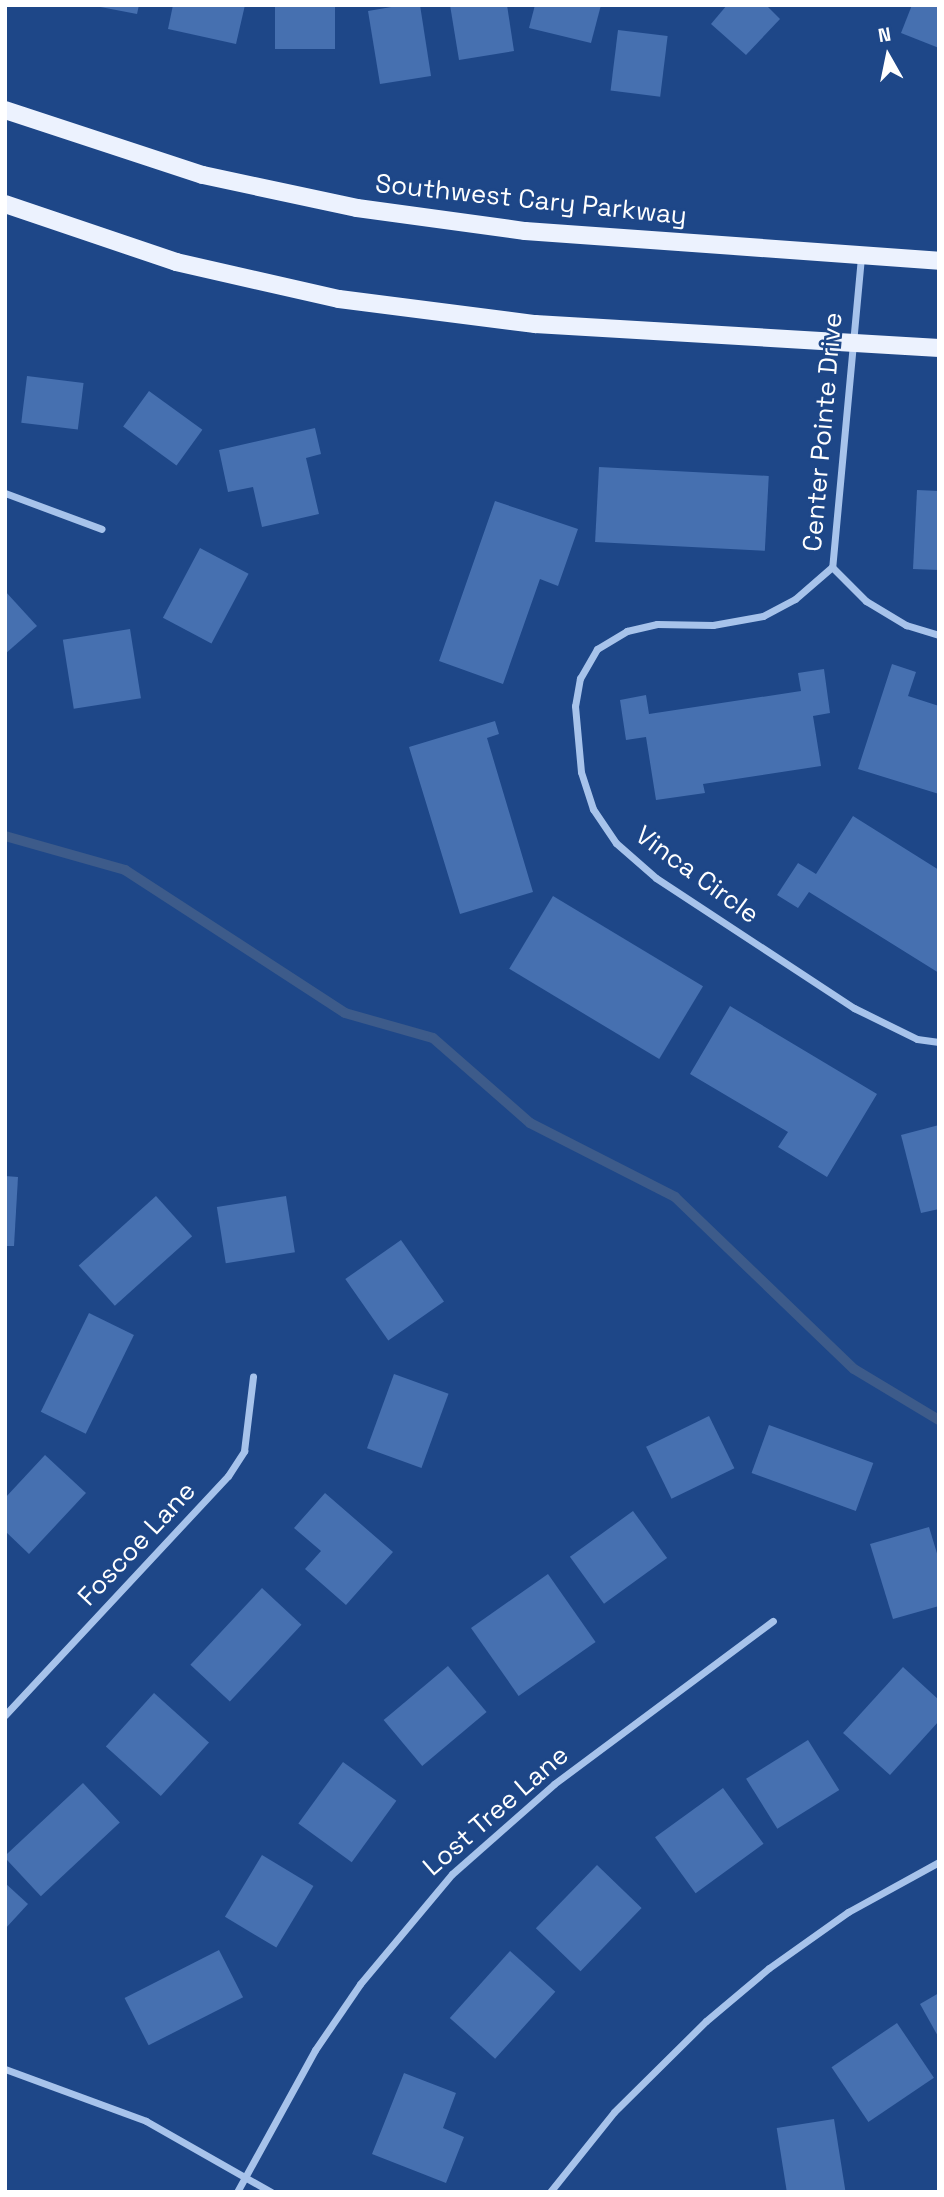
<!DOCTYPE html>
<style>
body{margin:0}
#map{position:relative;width:944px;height:2197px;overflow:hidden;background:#1e4788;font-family:"Space Grotesk",sans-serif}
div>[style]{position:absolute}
.stream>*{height:10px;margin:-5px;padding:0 5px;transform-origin:5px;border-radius:5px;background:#3d5b8a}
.building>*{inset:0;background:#4670b0;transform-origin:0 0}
.street>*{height:7px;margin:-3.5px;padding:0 3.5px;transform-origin:3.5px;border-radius:3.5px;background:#a7c3eb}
.primary>*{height:18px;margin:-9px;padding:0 9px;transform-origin:9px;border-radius:9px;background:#ecf2fe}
span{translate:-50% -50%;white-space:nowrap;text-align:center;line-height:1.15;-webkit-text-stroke:5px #1e4788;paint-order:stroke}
.street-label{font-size:26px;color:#fff}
.frame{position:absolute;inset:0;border:7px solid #fff;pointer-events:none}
.north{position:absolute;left:853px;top:21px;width:70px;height:70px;-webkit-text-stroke:5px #1e4788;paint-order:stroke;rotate:351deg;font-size:19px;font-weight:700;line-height:28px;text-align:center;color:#fff}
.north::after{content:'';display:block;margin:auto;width:24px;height:32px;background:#fff;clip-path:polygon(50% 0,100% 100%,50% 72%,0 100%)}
</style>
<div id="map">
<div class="stream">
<i style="left:5px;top:836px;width:125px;rotate:15.8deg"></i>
<i style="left:125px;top:870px;width:262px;rotate:33deg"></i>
<i style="left:345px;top:1013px;width:91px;rotate:15.9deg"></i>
<i style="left:433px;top:1038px;width:129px;rotate:41.2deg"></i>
<i style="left:530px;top:1123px;width:163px;rotate:27deg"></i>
<i style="left:675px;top:1197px;width:248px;rotate:43.9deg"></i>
<i style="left:854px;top:1369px;width:99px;rotate:31deg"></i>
</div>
<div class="building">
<i style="clip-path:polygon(90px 5px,139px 5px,137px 14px)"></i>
<i style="clip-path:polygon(173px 5px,245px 5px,236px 44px,168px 29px)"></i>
<i style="left:275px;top:5px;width:60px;height:44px"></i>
<i style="clip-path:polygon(403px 5px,420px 5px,431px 76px,380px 84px,368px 11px)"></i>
<i style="clip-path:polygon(450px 5px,507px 5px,514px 51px,459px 60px)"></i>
<i style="clip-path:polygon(535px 5px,601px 5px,591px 43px,529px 28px)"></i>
<i style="clip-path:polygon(727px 5px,766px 5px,780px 19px,746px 55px,711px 24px)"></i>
<i style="clip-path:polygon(912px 5px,939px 5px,939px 48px,901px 33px)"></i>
<i style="left:618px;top:30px;width:50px;height:61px;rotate:7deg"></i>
<i style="left:27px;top:376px;width:57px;height:47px;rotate:7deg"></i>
<i style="left:149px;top:391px;width:66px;height:44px;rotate:36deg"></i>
<i style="clip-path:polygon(315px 428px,321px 454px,306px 458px,319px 514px,262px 527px,253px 487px,228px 492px,219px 450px)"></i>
<i style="left:599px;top:467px;width:170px;height:75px;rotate:3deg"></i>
<i style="clip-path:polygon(917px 490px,939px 491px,939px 570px,913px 569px)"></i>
<i style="clip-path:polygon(495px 501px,578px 529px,558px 586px,540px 579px,503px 684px,439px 661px)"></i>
<i style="left:200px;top:548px;width:55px;height:79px;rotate:28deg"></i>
<i style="clip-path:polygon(5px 591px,37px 626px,5px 654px)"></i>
<i style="left:130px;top:629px;width:70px;height:68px;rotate:81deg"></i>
<i style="clip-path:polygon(892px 664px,916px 672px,908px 696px,939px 706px,939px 794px,858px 769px)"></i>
<i style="clip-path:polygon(824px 669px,830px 713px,813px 716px,821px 766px,703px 784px,705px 793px,656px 800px,646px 737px,626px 740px,620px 700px,646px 695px,649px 714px,801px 691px,798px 673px)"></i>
<i style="clip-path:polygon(495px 721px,499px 734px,487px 738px,533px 892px,460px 914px,409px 747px)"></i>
<i style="clip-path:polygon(853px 816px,939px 870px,939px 973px,809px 892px,798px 908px,777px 895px,798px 863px,816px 874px)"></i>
<i style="left:553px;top:896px;width:175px;height:85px;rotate:31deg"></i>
<i style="clip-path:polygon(730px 1006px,877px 1094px,827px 1177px,778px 1147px,788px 1132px,690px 1074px)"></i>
<i style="clip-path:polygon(939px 1125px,939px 1209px,921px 1213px,901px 1135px)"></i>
<i style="clip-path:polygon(5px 1176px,18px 1177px,14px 1246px,5px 1246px)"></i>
<i style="left:156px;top:1196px;width:54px;height:104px;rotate:48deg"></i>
<i style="left:286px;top:1196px;width:57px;height:70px;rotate:81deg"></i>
<i style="left:401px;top:1240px;width:75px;height:68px;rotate:55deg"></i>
<i style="left:89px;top:1313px;width:50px;height:110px;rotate:26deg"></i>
<i style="left:394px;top:1374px;width:58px;height:79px;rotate:20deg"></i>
<i style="left:709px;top:1416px;width:58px;height:70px;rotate:64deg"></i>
<i style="left:769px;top:1425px;width:111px;height:51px;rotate:20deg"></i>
<i style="clip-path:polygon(45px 1455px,86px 1493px,29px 1554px,5px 1531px,5px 1498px)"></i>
<i style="clip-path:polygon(325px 1493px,393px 1552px,346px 1605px,305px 1569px,321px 1551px,294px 1528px)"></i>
<i style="left:633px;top:1511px;width:58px;height:78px;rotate:54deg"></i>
<i style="clip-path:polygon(929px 1527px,939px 1560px,939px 1606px,893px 1619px,870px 1544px)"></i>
<i style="left:548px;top:1574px;width:83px;height:94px;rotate:55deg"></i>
<i style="left:262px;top:1588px;width:54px;height:105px;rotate:43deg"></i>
<i style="left:448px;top:1666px;width:60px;height:84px;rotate:50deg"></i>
<i style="clip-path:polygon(903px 1667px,939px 1700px,939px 1721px,890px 1775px,843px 1733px)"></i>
<i style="left:154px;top:1693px;width:74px;height:72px;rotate:42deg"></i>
<i style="left:808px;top:1740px;width:59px;height:73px;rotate:58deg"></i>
<i style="left:343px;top:1762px;width:66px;height:76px;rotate:36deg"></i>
<i style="left:83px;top:1783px;width:54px;height:108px;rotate:47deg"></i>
<i style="left:723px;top:1788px;width:69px;height:84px;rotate:54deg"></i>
<i style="left:262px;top:1855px;width:60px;height:72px;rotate:31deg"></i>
<i style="left:597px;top:1865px;width:62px;height:88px;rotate:44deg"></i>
<i style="clip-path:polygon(5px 1883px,28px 1904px,5px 1929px)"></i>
<i style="left:219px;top:1950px;width:53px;height:106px;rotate:63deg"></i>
<i style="left:510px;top:1951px;width:61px;height:90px;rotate:42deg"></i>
<i style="clip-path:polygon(939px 1993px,939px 2038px,920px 2004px)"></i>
<i style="left:897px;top:2023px;width:66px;height:79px;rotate:56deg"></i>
<i style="clip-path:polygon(404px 2073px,456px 2093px,443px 2128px,464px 2137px,446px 2183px,372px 2154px)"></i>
<i style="left:834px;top:2119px;width:74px;height:58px;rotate:81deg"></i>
</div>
<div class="street">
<i style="left:861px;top:257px;width:311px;rotate:95.3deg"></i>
<i style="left:832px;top:567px;width:48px;rotate:45deg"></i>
<i style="left:866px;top:601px;width:47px;rotate:31deg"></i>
<i style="left:906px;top:625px;width:34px;rotate:17deg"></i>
<i style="left:5px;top:493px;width:103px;rotate:20.4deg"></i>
<i style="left:832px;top:567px;width:49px;rotate:139.1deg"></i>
<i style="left:795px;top:599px;width:36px;rotate:152deg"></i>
<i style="left:763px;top:616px;width:51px;rotate:169.8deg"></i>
<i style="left:713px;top:625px;width:56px;rotate:-179deg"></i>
<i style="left:657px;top:624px;width:31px;rotate:167deg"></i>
<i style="left:627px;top:631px;width:35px;rotate:149deg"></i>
<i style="left:597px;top:649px;width:34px;rotate:120deg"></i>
<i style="left:580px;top:678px;width:28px;rotate:100deg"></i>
<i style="left:575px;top:706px;width:66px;rotate:84.8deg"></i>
<i style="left:581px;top:772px;width:39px;rotate:72deg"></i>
<i style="left:593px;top:809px;width:41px;rotate:55.9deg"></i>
<i style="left:616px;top:843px;width:53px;rotate:41.2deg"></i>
<i style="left:656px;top:878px;width:237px;rotate:33.3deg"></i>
<i style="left:854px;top:1008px;width:70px;rotate:26.2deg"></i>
<i style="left:917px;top:1039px;width:22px;rotate:8deg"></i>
<i style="left:5px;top:1715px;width:327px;rotate:-47deg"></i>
<i style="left:228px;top:1476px;width:30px;rotate:-57deg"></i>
<i style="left:244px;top:1451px;width:75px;rotate:-83.1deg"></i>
<i style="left:5px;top:2069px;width:150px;rotate:20.2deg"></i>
<i style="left:146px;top:2121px;width:144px;rotate:29.6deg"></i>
<i style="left:237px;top:2192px;width:162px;rotate:-61.2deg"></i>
<i style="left:315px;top:2050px;width:80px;rotate:-55.7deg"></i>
<i style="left:360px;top:1984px;width:143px;rotate:-50.1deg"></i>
<i style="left:452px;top:1874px;width:136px;rotate:-41.4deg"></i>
<i style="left:554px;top:1784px;width:273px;rotate:-36.7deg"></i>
<i style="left:550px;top:2192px;width:102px;rotate:-51.3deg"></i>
<i style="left:614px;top:2112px;width:129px;rotate:-44.7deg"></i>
<i style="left:706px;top:2021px;width:82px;rotate:-40.1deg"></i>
<i style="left:769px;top:1968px;width:97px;rotate:-35.3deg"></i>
<i style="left:848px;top:1912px;width:104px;rotate:-28.8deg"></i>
</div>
<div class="primary">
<i style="left:5px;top:110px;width:208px;rotate:18.2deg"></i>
<i style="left:203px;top:175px;width:157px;rotate:12.1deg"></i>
<i style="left:357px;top:208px;width:170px;rotate:7.8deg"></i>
<i style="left:525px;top:231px;width:415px;rotate:4.1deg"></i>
<i style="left:5px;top:204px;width:181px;rotate:18.7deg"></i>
<i style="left:176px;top:262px;width:167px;rotate:12.8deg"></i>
<i style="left:339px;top:299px;width:198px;rotate:7.3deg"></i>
<i style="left:535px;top:324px;width:405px;rotate:3.4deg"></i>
</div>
<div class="street-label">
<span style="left:531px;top:200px;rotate:6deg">Southwest Cary Parkway</span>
<span style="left:823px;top:432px;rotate:-85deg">Center Pointe Drive</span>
<span style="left:697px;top:875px;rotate:36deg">Vinca Circle</span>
<span style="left:137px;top:1544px;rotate:-47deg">Foscoe Lane</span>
<span style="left:496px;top:1811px;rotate:-41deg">Lost Tree Lane</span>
</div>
<div class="frame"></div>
<div class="north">N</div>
</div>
